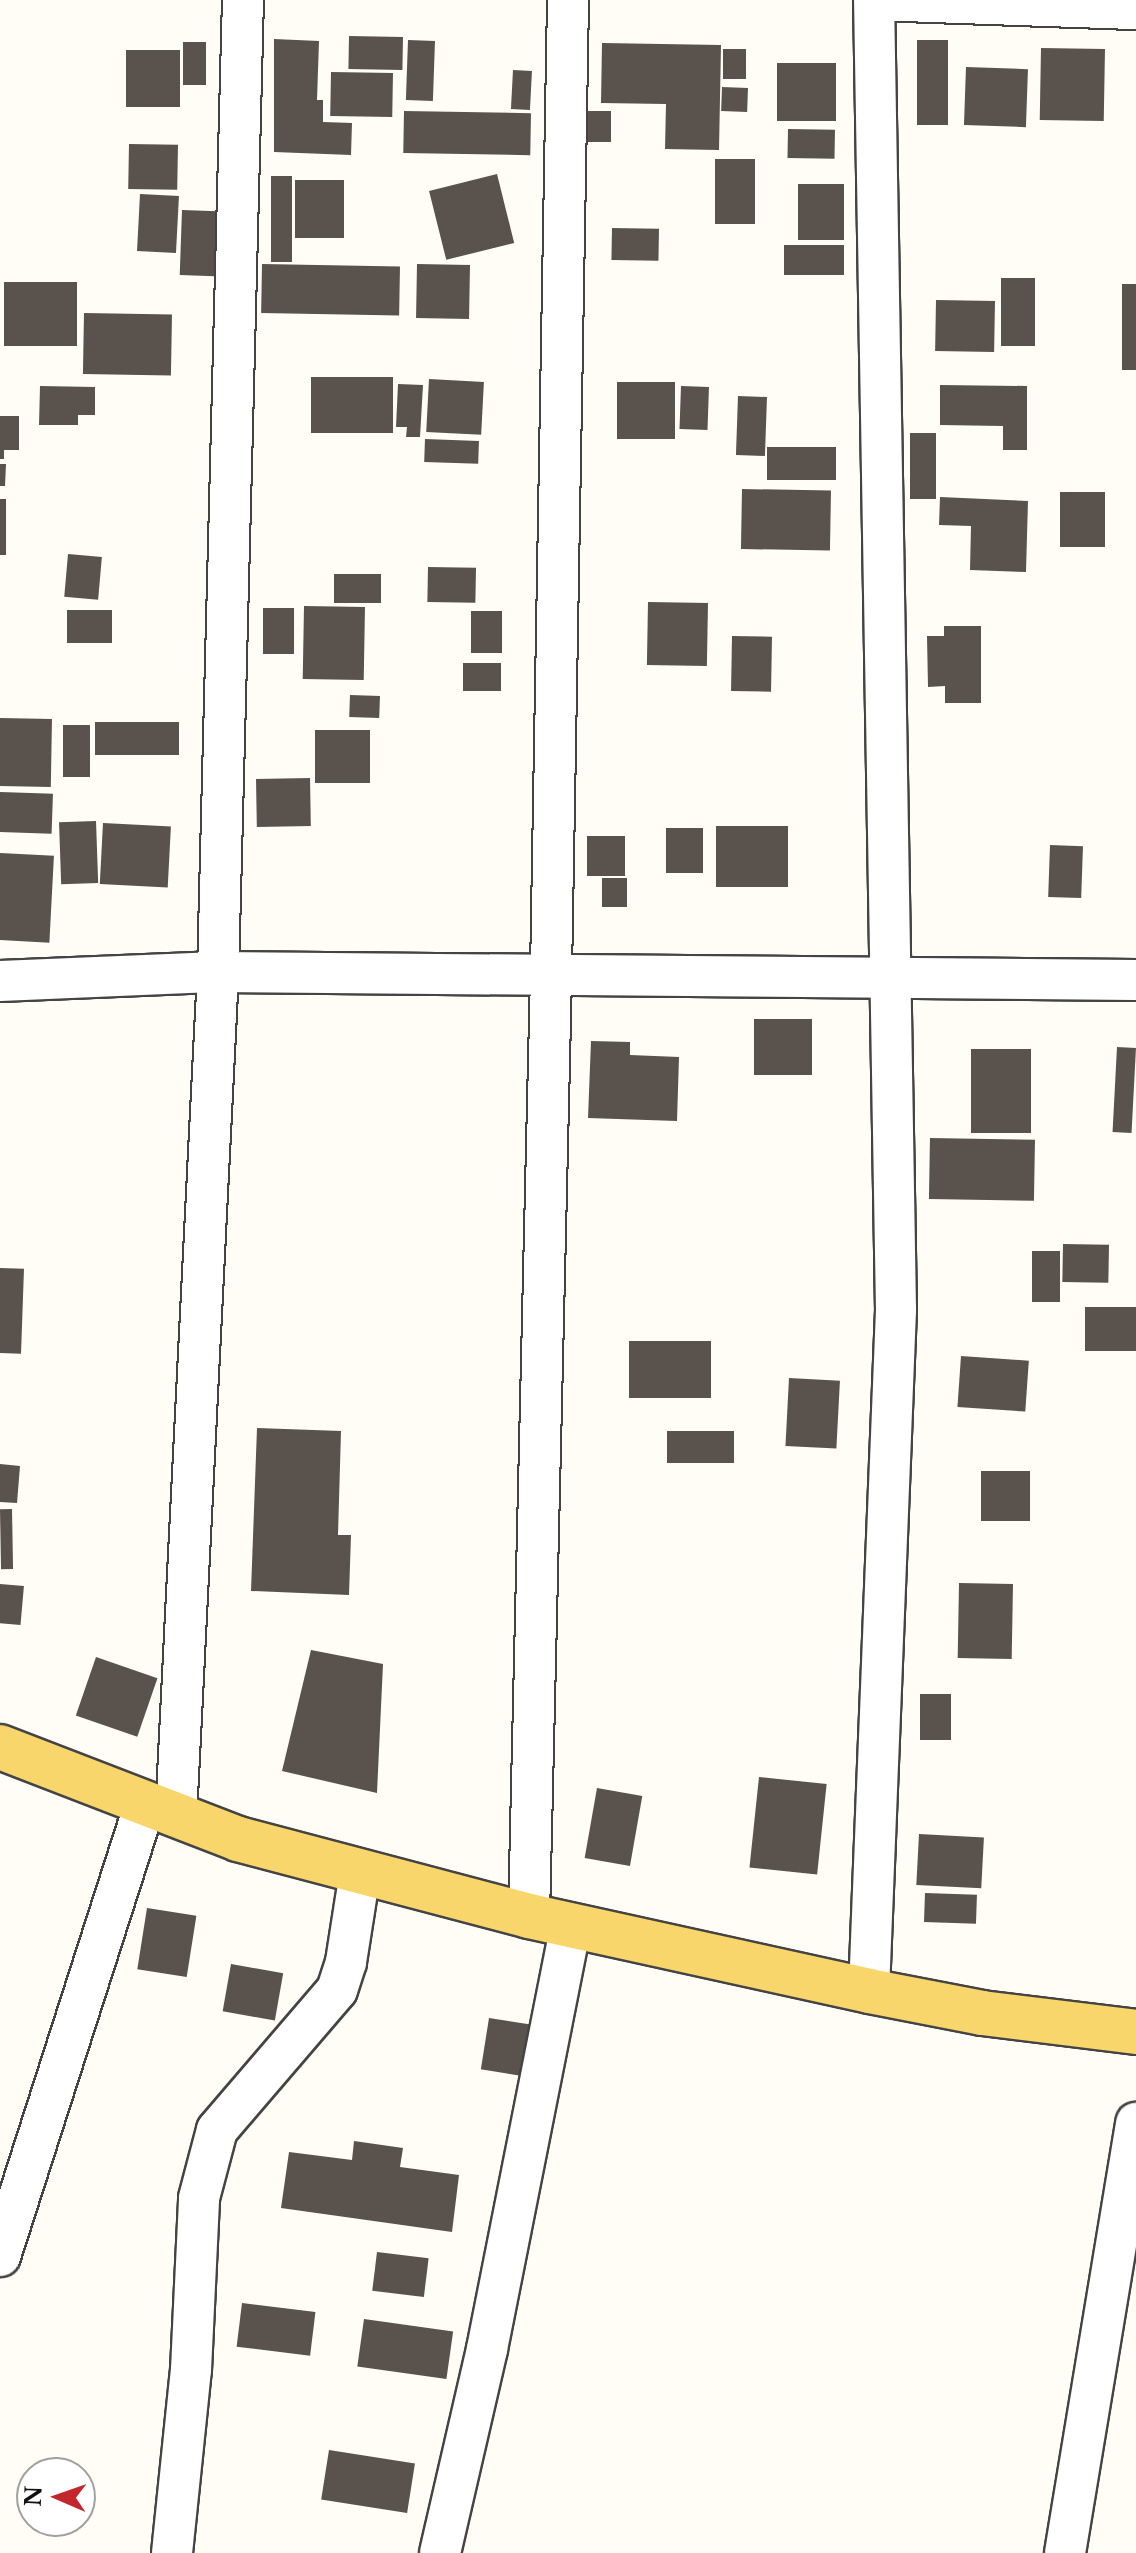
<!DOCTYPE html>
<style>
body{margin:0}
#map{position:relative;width:1136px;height:2553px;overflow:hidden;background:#fffdf5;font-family:"Libre Baskerville",serif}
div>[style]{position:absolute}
.building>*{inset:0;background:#5a524d;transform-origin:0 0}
.roads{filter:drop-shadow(2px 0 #444) drop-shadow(-2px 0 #444) drop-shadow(0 2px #444) drop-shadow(0 -2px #444)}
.street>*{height:40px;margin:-20px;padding:0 20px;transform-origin:20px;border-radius:20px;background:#fff}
.primary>*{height:44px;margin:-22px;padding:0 22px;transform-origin:22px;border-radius:22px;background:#f9d66b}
span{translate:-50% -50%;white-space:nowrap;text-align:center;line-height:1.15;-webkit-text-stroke:8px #fff;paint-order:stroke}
.north{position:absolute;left:16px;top:2457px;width:80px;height:80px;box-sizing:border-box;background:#fff;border:2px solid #a0a0a0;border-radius:50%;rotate:272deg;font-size:22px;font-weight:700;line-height:32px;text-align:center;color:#111}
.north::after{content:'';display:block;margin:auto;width:28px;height:36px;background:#c4262e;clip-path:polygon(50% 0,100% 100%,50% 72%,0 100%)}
</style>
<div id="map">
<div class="building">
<i style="left:349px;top:36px;width:54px;height:33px;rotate:1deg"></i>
<i style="clip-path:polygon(274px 39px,319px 41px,317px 100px,323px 100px,323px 122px,352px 123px,351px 155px,274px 152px)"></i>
<i style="left:408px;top:40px;width:27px;height:60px;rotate:2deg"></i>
<i style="left:917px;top:40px;width:31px;height:85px"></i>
<i style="left:206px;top:42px;width:43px;height:23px;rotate:90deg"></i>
<i style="clip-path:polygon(602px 43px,721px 45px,719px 150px,665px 149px,666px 104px,601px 103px)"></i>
<i style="left:1041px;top:48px;width:64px;height:72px;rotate:1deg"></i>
<i style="left:723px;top:49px;width:23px;height:30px"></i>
<i style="left:180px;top:50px;width:57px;height:54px;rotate:90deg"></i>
<i style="left:777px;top:63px;width:59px;height:58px"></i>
<i style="left:966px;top:67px;width:62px;height:58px;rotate:2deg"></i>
<i style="left:513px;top:70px;width:19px;height:39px;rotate:3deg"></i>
<i style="left:331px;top:72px;width:62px;height:44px;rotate:1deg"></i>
<i style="left:722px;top:87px;width:26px;height:24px;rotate:2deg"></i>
<i style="left:404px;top:111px;width:127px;height:42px;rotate:1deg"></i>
<i style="left:585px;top:111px;width:26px;height:31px"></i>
<i style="left:788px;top:129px;width:47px;height:29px;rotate:1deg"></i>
<i style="left:129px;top:144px;width:49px;height:45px;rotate:1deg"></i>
<i style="left:715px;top:159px;width:40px;height:65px"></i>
<i style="left:497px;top:174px;width:71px;height:70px;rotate:76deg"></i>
<i style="left:271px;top:176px;width:21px;height:86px"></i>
<i style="left:295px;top:180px;width:49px;height:58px"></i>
<i style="left:844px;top:184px;width:56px;height:46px;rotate:90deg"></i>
<i style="left:140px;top:194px;width:39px;height:57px;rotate:3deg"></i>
<i style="left:182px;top:210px;width:35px;height:65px;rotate:2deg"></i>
<i style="left:612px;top:228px;width:47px;height:32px;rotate:1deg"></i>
<i style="left:784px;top:245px;width:60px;height:30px"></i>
<i style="left:262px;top:264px;width:138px;height:49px;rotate:1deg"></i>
<i style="left:417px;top:264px;width:53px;height:54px;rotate:1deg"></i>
<i style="left:1001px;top:278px;width:34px;height:68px"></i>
<i style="left:4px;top:282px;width:73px;height:64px"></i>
<i style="left:1122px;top:284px;width:14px;height:86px"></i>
<i style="left:936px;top:300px;width:59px;height:51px;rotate:1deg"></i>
<i style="left:84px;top:313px;width:88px;height:61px;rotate:1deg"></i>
<i style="left:393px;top:377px;width:56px;height:82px;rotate:90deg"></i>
<i style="left:429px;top:379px;width:55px;height:53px;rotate:3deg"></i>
<i style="left:617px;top:382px;width:58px;height:57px"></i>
<i style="clip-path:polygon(398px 384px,423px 385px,420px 437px,406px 437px,407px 427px,396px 427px)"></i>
<i style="clip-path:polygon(940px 385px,1027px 386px,1027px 450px,1003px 450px,1003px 426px,940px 425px)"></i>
<i style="clip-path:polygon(40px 386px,95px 387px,95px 415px,78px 415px,78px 425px,39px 425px)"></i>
<i style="left:681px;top:386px;width:28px;height:43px;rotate:2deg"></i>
<i style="left:738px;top:396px;width:29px;height:59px;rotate:2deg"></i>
<i style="clip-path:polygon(0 416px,19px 416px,19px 450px,4px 450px,4px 459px,0 459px)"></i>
<i style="left:936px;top:433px;width:66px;height:26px;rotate:90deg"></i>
<i style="left:425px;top:439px;width:54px;height:23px;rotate:2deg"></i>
<i style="left:836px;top:447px;width:33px;height:69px;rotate:90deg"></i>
<i style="clip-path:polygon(0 464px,6px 464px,5px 486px,0 486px)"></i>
<i style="left:742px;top:489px;width:89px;height:60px;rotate:1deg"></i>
<i style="left:1060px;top:492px;width:45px;height:55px"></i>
<i style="clip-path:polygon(940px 497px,1028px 501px,1026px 572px,970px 570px,971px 526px,939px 525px)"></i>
<i style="left:0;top:499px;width:6px;height:56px"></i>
<i style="left:68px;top:554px;width:34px;height:43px;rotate:5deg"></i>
<i style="left:428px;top:567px;width:48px;height:35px;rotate:1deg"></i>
<i style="left:334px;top:574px;width:47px;height:29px"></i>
<i style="left:648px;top:602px;width:60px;height:63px;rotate:1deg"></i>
<i style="left:304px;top:606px;width:61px;height:73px;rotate:1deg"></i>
<i style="left:263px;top:608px;width:31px;height:46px"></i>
<i style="left:67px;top:610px;width:45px;height:33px"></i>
<i style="left:471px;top:611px;width:31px;height:42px"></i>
<i style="clip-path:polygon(944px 626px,981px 626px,981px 703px,945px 703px,945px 686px,928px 687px,927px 636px,944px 636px)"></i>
<i style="left:732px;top:636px;width:40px;height:55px;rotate:1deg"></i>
<i style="left:463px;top:663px;width:38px;height:28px"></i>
<i style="left:350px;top:695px;width:30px;height:22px;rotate:2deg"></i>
<i style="left:0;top:718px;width:52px;height:68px;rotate:1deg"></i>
<i style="left:95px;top:722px;width:84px;height:33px"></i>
<i style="left:63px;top:725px;width:27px;height:52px"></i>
<i style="left:315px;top:730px;width:55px;height:53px"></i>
<i style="left:310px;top:778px;width:48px;height:54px;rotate:89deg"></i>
<i style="left:0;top:792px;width:53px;height:40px;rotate:2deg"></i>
<i style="left:96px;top:821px;width:62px;height:37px;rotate:88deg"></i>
<i style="left:103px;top:823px;width:68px;height:61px;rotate:3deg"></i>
<i style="left:716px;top:826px;width:72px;height:61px"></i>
<i style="left:666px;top:828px;width:37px;height:45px"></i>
<i style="left:587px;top:836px;width:38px;height:40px"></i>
<i style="left:1050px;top:845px;width:33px;height:52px;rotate:2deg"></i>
<i style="left:0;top:853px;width:54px;height:87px;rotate:3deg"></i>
<i style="left:602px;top:878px;width:25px;height:29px"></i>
<i style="left:754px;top:1019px;width:58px;height:56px"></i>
<i style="clip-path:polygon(591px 1041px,630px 1042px,630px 1055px,679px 1057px,677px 1121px,588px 1118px)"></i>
<i style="left:1117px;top:1047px;width:19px;height:85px;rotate:3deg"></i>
<i style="left:971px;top:1049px;width:60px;height:84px"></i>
<i style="left:930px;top:1138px;width:105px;height:61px;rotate:1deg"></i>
<i style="left:1063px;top:1244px;width:46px;height:38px;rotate:1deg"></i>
<i style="left:1032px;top:1251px;width:28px;height:51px"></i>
<i style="left:0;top:1268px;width:24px;height:85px;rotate:2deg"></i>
<i style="left:1085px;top:1307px;width:51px;height:44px"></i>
<i style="left:711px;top:1341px;width:57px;height:82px;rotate:90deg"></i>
<i style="left:961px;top:1356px;width:68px;height:51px;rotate:4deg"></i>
<i style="left:789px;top:1378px;width:51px;height:68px;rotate:3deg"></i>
<i style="clip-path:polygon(257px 1428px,341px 1431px,338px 1535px,351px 1535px,349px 1595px,251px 1591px)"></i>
<i style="left:667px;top:1431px;width:67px;height:32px"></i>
<i style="clip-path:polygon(0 1464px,20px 1466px,17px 1503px,0 1502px)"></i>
<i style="left:981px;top:1471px;width:49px;height:50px"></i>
<i style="left:12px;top:1509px;width:60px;height:12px;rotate:89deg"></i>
<i style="left:959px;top:1583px;width:54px;height:75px;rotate:1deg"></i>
<i style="left:0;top:1584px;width:24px;height:39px;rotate:5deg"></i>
<i style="clip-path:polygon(311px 1650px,383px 1664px,377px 1793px,282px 1771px)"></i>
<i style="left:96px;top:1657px;width:65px;height:62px;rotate:19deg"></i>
<i style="left:920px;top:1694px;width:31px;height:46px"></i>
<i style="left:759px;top:1777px;width:68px;height:91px;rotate:6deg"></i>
<i style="left:597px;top:1788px;width:46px;height:71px;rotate:10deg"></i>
<i style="left:919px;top:1834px;width:65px;height:51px;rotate:3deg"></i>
<i style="left:925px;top:1893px;width:52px;height:29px;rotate:2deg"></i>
<i style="left:147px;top:1908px;width:50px;height:62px;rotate:9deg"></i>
<i style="left:231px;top:1964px;width:53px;height:48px;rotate:10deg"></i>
<i style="left:489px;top:2018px;width:47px;height:52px;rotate:9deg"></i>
<i style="clip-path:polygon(354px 2141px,403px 2148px,400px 2167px,459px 2175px,452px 2232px,281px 2208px,289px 2152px,352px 2160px)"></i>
<i style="left:377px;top:2252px;width:52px;height:39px;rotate:7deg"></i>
<i style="left:242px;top:2303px;width:74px;height:44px;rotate:7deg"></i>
<i style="left:364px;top:2319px;width:90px;height:48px;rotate:8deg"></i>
<i style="left:329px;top:2450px;width:87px;height:50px;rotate:9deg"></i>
</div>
<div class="roads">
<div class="street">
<i style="left:875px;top:0;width:261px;rotate:2deg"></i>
<i style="left:0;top:981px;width:218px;rotate:-2.4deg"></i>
<i style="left:218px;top:972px;width:918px;rotate:0.5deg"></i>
<i style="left:176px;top:1816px;width:845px;rotate:-87.15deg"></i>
<i style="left:218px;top:972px;width:972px;rotate:-88.53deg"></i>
<i style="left:529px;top:1916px;width:942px;rotate:-88.66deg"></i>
<i style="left:551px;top:974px;width:974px;rotate:-89deg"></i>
<i style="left:869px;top:1991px;width:682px;rotate:-87.73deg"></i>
<i style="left:896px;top:1310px;width:1310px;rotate:-90.96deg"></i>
<i style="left:0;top:2256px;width:475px;rotate:-72.2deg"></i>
<i style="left:172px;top:2553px;width:184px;rotate:-84.1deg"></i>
<i style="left:191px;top:2370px;width:172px;rotate:-87.3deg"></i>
<i style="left:199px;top:2198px;width:70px;rotate:-75.2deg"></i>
<i style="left:217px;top:2130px;width:184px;rotate:-49.4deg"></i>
<i style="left:337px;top:1990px;width:29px;rotate:-72deg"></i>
<i style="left:346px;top:1962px;width:90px;rotate:-81.1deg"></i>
<i style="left:440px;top:2553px;width:209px;rotate:-77deg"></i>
<i style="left:487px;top:2349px;width:431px;rotate:-78.8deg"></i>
<i style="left:1065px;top:2553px;width:436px;rotate:-80.6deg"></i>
</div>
<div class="primary">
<i style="left:0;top:1747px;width:255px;rotate:21.1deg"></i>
<i style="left:238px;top:1839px;width:301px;rotate:14.8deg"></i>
<i style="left:529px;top:1916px;width:348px;rotate:12.4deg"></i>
<i style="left:869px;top:1991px;width:115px;rotate:11deg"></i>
<i style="left:982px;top:2013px;width:155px;rotate:7deg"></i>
</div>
</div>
<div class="north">N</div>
</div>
